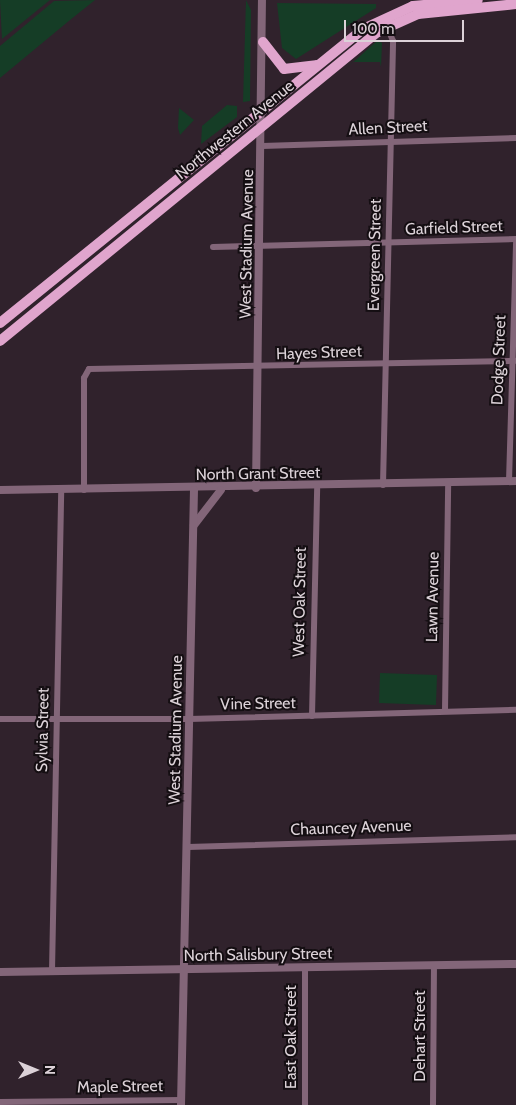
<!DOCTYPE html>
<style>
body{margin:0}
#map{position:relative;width:516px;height:1105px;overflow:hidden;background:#30222c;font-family:Cabin,sans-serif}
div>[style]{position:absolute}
.green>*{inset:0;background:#153d26;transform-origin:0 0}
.minor>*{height:6px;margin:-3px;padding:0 3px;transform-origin:3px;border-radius:3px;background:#836679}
.tertiary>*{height:8px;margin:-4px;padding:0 4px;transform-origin:4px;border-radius:4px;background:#836679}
.primary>*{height:10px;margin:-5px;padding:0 5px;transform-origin:5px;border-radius:5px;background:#e0a5cd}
span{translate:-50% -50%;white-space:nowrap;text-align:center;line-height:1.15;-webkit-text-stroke:4px #140e12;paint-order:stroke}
.street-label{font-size:16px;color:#dcd2d8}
.north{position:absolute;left:10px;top:1045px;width:50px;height:50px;-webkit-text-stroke:4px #140e12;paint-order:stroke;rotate:90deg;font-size:14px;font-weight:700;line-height:20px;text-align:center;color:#dcd2d8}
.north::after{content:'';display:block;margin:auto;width:18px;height:22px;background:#dcd2d8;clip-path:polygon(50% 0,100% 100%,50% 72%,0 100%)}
.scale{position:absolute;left:344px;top:20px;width:120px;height:22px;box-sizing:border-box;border:2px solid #dcd2d8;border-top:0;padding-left:6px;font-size:15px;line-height:18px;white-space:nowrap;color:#dcd2d8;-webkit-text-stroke:4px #140e12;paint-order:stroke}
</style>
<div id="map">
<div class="green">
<i style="clip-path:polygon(0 0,50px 0,2px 39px)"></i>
<i style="clip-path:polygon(95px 0,70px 20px,0 78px,0 46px,54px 1px)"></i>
<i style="clip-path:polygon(246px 0,251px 10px,250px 101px,243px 102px)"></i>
<i style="clip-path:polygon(277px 3px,376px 4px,376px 8px,296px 59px,282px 48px)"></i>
<i style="clip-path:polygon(378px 40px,382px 43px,381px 67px,380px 62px,353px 62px,342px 72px)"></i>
<i style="clip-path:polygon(227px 105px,237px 106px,237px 117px,201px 144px,202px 126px)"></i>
<i style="clip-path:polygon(179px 108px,194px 120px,180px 135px,178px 128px)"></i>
<i style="left:437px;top:675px;width:30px;height:57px;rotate:92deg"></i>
</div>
<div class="minor">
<i style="left:262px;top:146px;width:254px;rotate:-1.8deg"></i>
<i style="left:213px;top:247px;width:303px;rotate:-1.5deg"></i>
<i style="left:509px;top:481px;width:242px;rotate:-88.3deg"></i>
<i style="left:383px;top:485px;width:444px;rotate:-88.7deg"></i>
<i style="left:393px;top:41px;width:16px;rotate:-112deg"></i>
<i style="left:84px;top:490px;width:112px;rotate:-90deg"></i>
<i style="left:84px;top:378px;width:10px;rotate:-61deg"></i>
<i style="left:89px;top:369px;width:427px;rotate:-1.1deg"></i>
<i style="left:445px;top:711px;width:228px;rotate:-89.2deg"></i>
<i style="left:312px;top:716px;width:229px;rotate:-88.7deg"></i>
<i style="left:0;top:719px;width:189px"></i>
<i style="left:189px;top:719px;width:327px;rotate:-1.6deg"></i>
<i style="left:188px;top:847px;width:328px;rotate:-1.7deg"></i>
<i style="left:305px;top:968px;width:137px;rotate:90deg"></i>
<i style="left:52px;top:971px;width:481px;rotate:-88.9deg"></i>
<i style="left:0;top:1102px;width:181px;rotate:-0.6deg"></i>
<i style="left:433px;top:1105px;width:138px;rotate:-89.6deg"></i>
</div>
<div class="tertiary">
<i style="left:256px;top:488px;width:488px;rotate:-89.3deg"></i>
<i style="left:0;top:490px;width:516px;rotate:-1deg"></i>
<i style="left:194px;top:525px;width:44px;rotate:-52.4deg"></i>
<i style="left:0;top:972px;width:516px;rotate:-0.89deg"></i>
<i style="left:181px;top:1105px;width:615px;rotate:-88.79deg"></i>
</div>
<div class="primary">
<i style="left:263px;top:42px;width:34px;rotate:52deg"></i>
<i style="left:284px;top:69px;width:32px;rotate:-7deg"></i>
<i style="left:0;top:323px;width:467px;rotate:-39deg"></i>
<i style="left:363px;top:29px;width:55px;rotate:-24.7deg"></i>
<i style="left:413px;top:6px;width:65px;rotate:-5.3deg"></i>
<i style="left:0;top:341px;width:488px;rotate:-39.3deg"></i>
<i style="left:378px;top:32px;width:44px;rotate:-24.2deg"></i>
<i style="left:418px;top:14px;width:99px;rotate:-5.8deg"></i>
</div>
<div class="street-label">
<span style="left:388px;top:128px;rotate:-3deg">Allen Street</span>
<span style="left:235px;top:130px;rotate:-39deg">Northwestern Avenue</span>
<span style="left:454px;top:228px;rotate:-2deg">Garfield Street</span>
<span style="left:247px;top:244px;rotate:-89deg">West Stadium Avenue</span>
<span style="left:375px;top:255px;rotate:-89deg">Evergreen Street</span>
<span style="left:319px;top:353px;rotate:-2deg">Hayes Street</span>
<span style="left:499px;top:360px;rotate:-88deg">Dodge Street</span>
<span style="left:258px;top:474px;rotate:-1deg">North Grant Street</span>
<span style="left:433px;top:597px;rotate:-89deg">Lawn Avenue</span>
<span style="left:300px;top:602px;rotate:-89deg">West Oak Street</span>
<span style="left:258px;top:704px;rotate:-1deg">Vine Street</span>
<span style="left:43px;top:730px;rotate:-89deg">Sylvia Street</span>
<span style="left:176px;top:730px;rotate:-89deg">West Stadium Avenue</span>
<span style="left:351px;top:828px;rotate:-2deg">Chauncey Avenue</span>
<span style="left:258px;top:955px;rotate:-1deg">North Salisbury Street</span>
<span style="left:420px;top:1036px;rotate:-90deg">Dehart Street</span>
<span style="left:291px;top:1037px;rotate:-90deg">East Oak Street</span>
<span style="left:120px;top:1087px;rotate:-1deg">Maple Street</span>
</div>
<div class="north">N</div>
<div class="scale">100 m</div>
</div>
